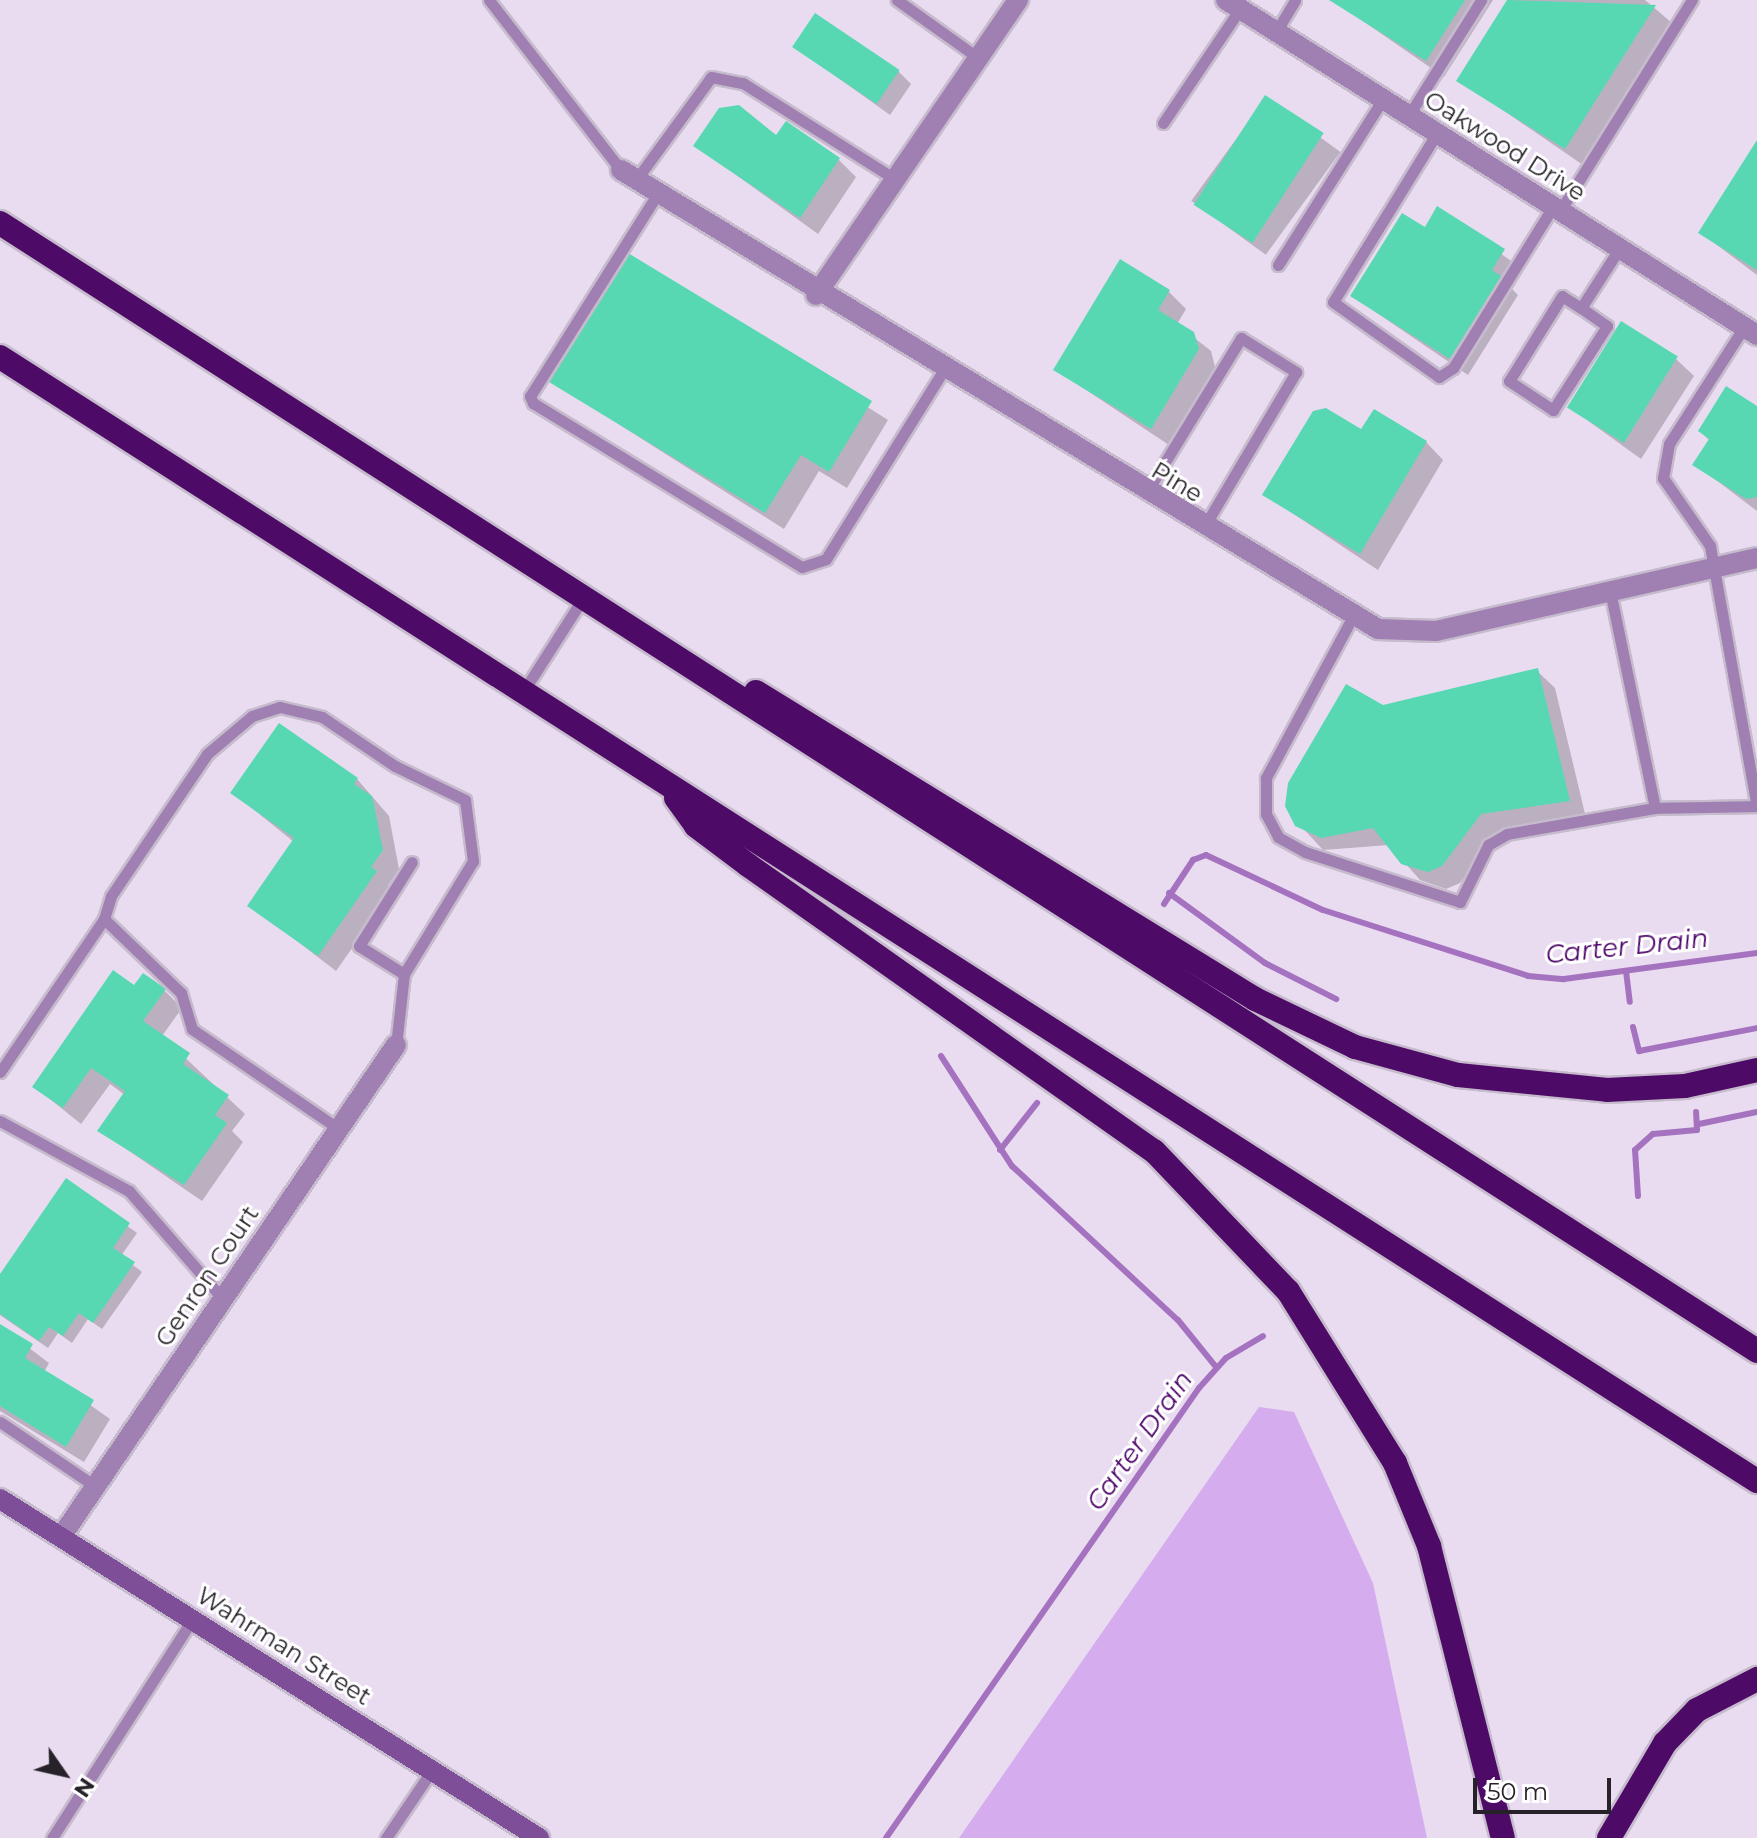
<!DOCTYPE html>
<style>
body{margin:0}
#map{position:relative;width:1757px;height:1838px;overflow:hidden;background:#e9dcf0;font-family:Montserrat,sans-serif}
div>[style]{position:absolute}
.green>*{inset:0;background:#d5aced}
.shadow>*{inset:0;background:#0003;transform-origin:0 0}
.stream>*{height:6px;margin:-3px;padding:0 3px;transform-origin:3px;border-radius:3px;background:#a572c0}
.building>*{inset:0;background:#57d8b3;transform-origin:0 0}
.roads{filter:drop-shadow(2px 0 #c6bbcc) drop-shadow(-2px 0 #c6bbcc) drop-shadow(0 2px #c6bbcc) drop-shadow(0 -2px #c6bbcc)}
.lane>*{height:11px;margin:-5.5px;padding:0 5.5px;transform-origin:5.5px;border-radius:5.5px;background:#a07fb2}
.street>*{height:20px;margin:-10px;padding:0 10px;transform-origin:10px;border-radius:10px;background:#a07fb2}
.secondary>*{height:20px;margin:-10px;padding:0 10px;transform-origin:10px;border-radius:10px;background:#7f4e99}
.highway>*{height:24px;margin:-12px;padding:0 12px;transform-origin:12px;border-radius:12px;background:#4d0a67}
span{translate:-50% -50%;white-space:nowrap;text-align:center;line-height:1.15;-webkit-text-stroke:6px #fff;paint-order:stroke}
.street-label{font-size:24px;color:#27222a}
.water-label{font-size:26px;color:#4d0469;font-style:italic}
.north{position:absolute;left:24px;top:1734px;width:80px;height:80px;-webkit-text-stroke:6px #fff;paint-order:stroke;rotate:124deg;font-size:22px;font-weight:700;line-height:32px;text-align:center;color:#27222a}
.north::after{content:'';display:block;margin:auto;width:28px;height:36px;background:#27222a;clip-path:polygon(50% 0,100% 100%,50% 72%,0 100%)}
.scale{position:absolute;left:1473px;top:1778px;width:138px;height:36px;box-sizing:border-box;border:4px solid #27222a;border-top:0;padding-left:10px;font-size:24px;line-height:28px;white-space:nowrap;color:#27222a;-webkit-text-stroke:6px #fff;paint-order:stroke}
</style>
<div id="map">
<div class="green">
<i style="clip-path:polygon(1259px 1407px,1294px 1412px,1373px 1583px,1427px 1838px,959px 1838px)"></i>
</div>
<div class="shadow">
<i style="clip-path:polygon(1493px 0,1444px 77px,1334px 1px,1335px 0)"></i>
<i style="clip-path:polygon(1509px 0,1645px 0,1672px 23px,1583px 165px,1459px 80px)"></i>
<i style="clip-path:polygon(795px 47px,898px 71px,911px 84px,890px 115px)"></i>
<i style="left:1266px;top:98px;width:92px;height:127px;rotate:36deg"></i>
<i style="clip-path:polygon(776px 138px,839px 160px,856px 177px,818px 234px,696px 146px)"></i>
<i style="clip-path:polygon(1757px 144px,1757px 275px,1701px 233px)"></i>
<i style="clip-path:polygon(1438px 209px,1521px 268px,1510px 287px,1518px 295px,1468px 375px,1352px 296px,1425px 230px)"></i>
<i style="clip-path:polygon(628px 256px,888px 420px,847px 488px,819px 471px,784px 529px,552px 382px)"></i>
<i style="clip-path:polygon(1120px 261px,1169px 292px,1186px 309px,1177px 324px,1211px 351px,1215px 367px,1169px 445px,1056px 370px)"></i>
<i style="clip-path:polygon(1676px 359px,1694px 376px,1641px 459px,1569px 407px)"></i>
<i style="clip-path:polygon(1757px 409px,1757px 511px,1695px 464px,1710px 441px,1700px 431px)"></i>
<i style="clip-path:polygon(1362px 432px,1426px 442px,1443px 460px,1378px 570px,1265px 495px)"></i>
<i style="clip-path:polygon(1537px 671px,1555px 688px,1586px 818px,1499px 831px,1460px 883px,1446px 889px,1420px 880px,1389px 845px,1323px 850px,1291px 815px,1382px 708px)"></i>
<i style="clip-path:polygon(357px 779px,389px 816px,399px 869px,388px 885px,393px 890px,336px 971px,250px 905px,294px 842px,233px 793px)"></i>
<i style="clip-path:polygon(135px 988px,164px 990px,182px 1008px,162px 1036px,245px 1114px,232px 1131px,243px 1142px,202px 1201px,100px 1131px,125px 1095px,110px 1084px,81px 1124px,35px 1087px)"></i>
<i style="clip-path:polygon(66px 1181px,137px 1233px,121px 1256px,142px 1272px,102px 1329px,88px 1319px,72px 1343px,58px 1333px,48px 1348px,0 1315px,0 1278px)"></i>
<i style="clip-path:polygon(0 1326px,49px 1363px,44px 1372px,110px 1419px,84px 1462px,0 1411px)"></i>
</div>
<div class="stream">
<i style="left:1169px;top:893px;width:119px;rotate:36.1deg"></i>
<i style="left:1265px;top:963px;width:80px;rotate:26.9deg"></i>
<i style="left:1164px;top:904px;width:53px;rotate:-56.6deg"></i>
<i style="left:1193px;top:860px;width:14px;rotate:-21deg"></i>
<i style="left:1206px;top:855px;width:129px;rotate:25.2deg"></i>
<i style="left:1323px;top:910px;width:215px;rotate:17.8deg"></i>
<i style="left:1528px;top:976px;width:36px;rotate:5deg"></i>
<i style="left:1564px;top:979px;width:195px;rotate:-7.7deg"></i>
<i style="left:1626px;top:971px;width:31px;rotate:83deg"></i>
<i style="left:1633px;top:1027px;width:25px;rotate:76deg"></i>
<i style="left:1639px;top:1051px;width:120px;rotate:-11deg"></i>
<i style="left:941px;top:1056px;width:131px;rotate:57.2deg"></i>
<i style="left:1012px;top:1166px;width:226px;rotate:42.9deg"></i>
<i style="left:1178px;top:1320px;width:60px;rotate:51deg"></i>
<i style="left:1699px;top:1124px;width:59px;rotate:-11.7deg"></i>
<i style="left:1000px;top:1150px;width:60px;rotate:-51.8deg"></i>
<i style="left:1638px;top:1196px;width:46px;rotate:-93.7deg"></i>
<i style="left:1635px;top:1150px;width:24px;rotate:-42deg"></i>
<i style="left:1653px;top:1134px;width:44px;rotate:-5.2deg"></i>
<i style="left:1697px;top:1130px;width:18px;rotate:-93deg"></i>
<i style="left:886px;top:1838px;width:548px;rotate:-55.18deg"></i>
<i style="left:1199px;top:1388px;width:40px;rotate:-48deg"></i>
<i style="left:1226px;top:1358px;width:43px;rotate:-30.7deg"></i>
</div>
<div class="building">
<i style="clip-path:polygon(1329px 0,1465px 0,1426px 61px)"></i>
<i style="clip-path:polygon(1507px 0,1656px 5px,1565px 149px,1456px 81px)"></i>
<i style="left:815px;top:13px;width:102px;height:41px;rotate:34deg"></i>
<i style="left:1265px;top:95px;width:70px;height:131px;rotate:33deg"></i>
<i style="clip-path:polygon(739px 105px,776px 135px,786px 121px,840px 158px,800px 218px,693px 146px,719px 108px)"></i>
<i style="clip-path:polygon(1757px 140px,1757px 270px,1698px 233px)"></i>
<i style="clip-path:polygon(1437px 206px,1505px 249px,1492px 270px,1502px 277px,1450px 359px,1350px 296px,1402px 213px,1425px 227px)"></i>
<i style="clip-path:polygon(628px 253px,872px 401px,829px 472px,801px 455px,765px 513px,549px 382px)"></i>
<i style="clip-path:polygon(1120px 259px,1170px 290px,1158px 310px,1194px 332px,1199px 349px,1151px 429px,1053px 370px)"></i>
<i style="left:1621px;top:321px;width:67px;height:102px;rotate:32deg"></i>
<i style="clip-path:polygon(1726px 386px,1757px 406px,1757px 497px,1746px 499px,1692px 465px,1709px 439px,1698px 431px)"></i>
<i style="clip-path:polygon(1326px 408px,1361px 429px,1374px 409px,1427px 441px,1360px 554px,1262px 495px,1313px 411px)"></i>
<i style="clip-path:polygon(1538px 668px,1570px 801px,1481px 814px,1442px 866px,1428px 872px,1401px 864px,1373px 828px,1321px 838px,1295px 826px,1285px 806px,1288px 783px,1346px 684px,1383px 705px)"></i>
<i style="clip-path:polygon(279px 723px,358px 778px,354px 784px,372px 796px,383px 850px,371px 867px,377px 871px,318px 956px,247px 906px,294px 838px,230px 793px)"></i>
<i style="clip-path:polygon(113px 970px,134px 985px,143px 973px,166px 989px,143px 1021px,190px 1053px,183px 1064px,229px 1095px,215px 1115px,227px 1123px,184px 1185px,97px 1131px,125px 1091px,91px 1068px,63px 1108px,32px 1087px)"></i>
<i style="clip-path:polygon(66px 1178px,130px 1223px,113px 1248px,135px 1262px,93px 1323px,79px 1313px,63px 1336px,49px 1327px,39px 1341px,0 1314px,0 1274px)"></i>
<i style="clip-path:polygon(0 1324px,33px 1344px,25px 1358px,94px 1400px,66px 1447px,0 1406px)"></i>
</div>
<div class="roads">
<div class="lane">
<i style="left:489px;top:0;width:215px;rotate:52.2deg"></i>
<i style="left:897px;top:0;width:98px;rotate:35.5deg"></i>
<i style="left:1276px;top:32px;width:37px;rotate:-59deg"></i>
<i style="left:1409px;top:115px;width:136px;rotate:-57.9deg"></i>
<i style="left:1163px;top:123px;width:138px;rotate:-56deg"></i>
<i style="left:1437px;top:133px;width:198px;rotate:121.6deg"></i>
<i style="left:1333px;top:302px;width:130px;rotate:35.3deg"></i>
<i style="left:1439px;top:377px;width:17px;rotate:-33deg"></i>
<i style="left:1453px;top:368px;width:190px;rotate:-58.2deg"></i>
<i style="left:636px;top:180px;width:127px;rotate:-53.9deg"></i>
<i style="left:711px;top:77px;width:33px;rotate:11deg"></i>
<i style="left:743px;top:83px;width:180px;rotate:32.3deg"></i>
<i style="left:658px;top:193px;width:240px;rotate:122.2deg"></i>
<i style="left:530px;top:396px;width:8px;rotate:67deg"></i>
<i style="left:533px;top:403px;width:315px;rotate:31.4deg"></i>
<i style="left:802px;top:567px;width:25px;rotate:-18deg"></i>
<i style="left:826px;top:559px;width:221px;rotate:-58.1deg"></i>
<i style="left:1560px;top:211px;width:249px;rotate:-58deg"></i>
<i style="left:1278px;top:265px;width:196px;rotate:-57.7deg"></i>
<i style="left:1581px;top:308px;width:22px;rotate:-148deg"></i>
<i style="left:1562px;top:296px;width:100px;rotate:121.9deg"></i>
<i style="left:1509px;top:381px;width:53px;rotate:33.4deg"></i>
<i style="left:1553px;top:410px;width:100px;rotate:-57.3deg"></i>
<i style="left:1607px;top:326px;width:32px;rotate:-145deg"></i>
<i style="left:1581px;top:308px;width:70px;rotate:-57.2deg"></i>
<i style="left:1744px;top:327px;width:139px;rotate:122.7deg"></i>
<i style="left:1669px;top:444px;width:35px;rotate:100deg"></i>
<i style="left:1663px;top:478px;width:83px;rotate:55.3deg"></i>
<i style="left:1710px;top:546px;width:264px;rotate:79.8deg"></i>
<i style="left:1146px;top:493px;width:182px;rotate:-58.5deg"></i>
<i style="left:1241px;top:338px;width:65px;rotate:31.7deg"></i>
<i style="left:1296px;top:372px;width:180px;rotate:120.7deg"></i>
<i style="left:1352px;top:618px;width:182px;rotate:118.3deg"></i>
<i style="left:1266px;top:778px;width:36px;rotate:90deg"></i>
<i style="left:1266px;top:814px;width:26px;rotate:62deg"></i>
<i style="left:1278px;top:837px;width:31px;rotate:29deg"></i>
<i style="left:1305px;top:852px;width:163px;rotate:17.9deg"></i>
<i style="left:1460px;top:902px;width:64px;rotate:-63.8deg"></i>
<i style="left:1488px;top:845px;width:22px;rotate:-30deg"></i>
<i style="left:1507px;top:834px;width:150px;rotate:-10deg"></i>
<i style="left:1655px;top:808px;width:222px;rotate:-101.7deg"></i>
<i style="left:523px;top:692px;width:112px;rotate:-57.4deg"></i>
<i style="left:1655px;top:808px;width:101px;rotate:-1.1deg"></i>
<i style="left:404px;top:974px;width:53px;rotate:-148.1deg"></i>
<i style="left:359px;top:946px;width:99px;rotate:-57.8deg"></i>
<i style="left:0;top:1072px;width:185px;rotate:-55.8deg"></i>
<i style="left:0;top:1121px;width:147px;rotate:28.5deg"></i>
<i style="left:129px;top:1191px;width:143px;rotate:49deg"></i>
<i style="left:339px;top:1129px;width:178px;rotate:-145.8deg"></i>
<i style="left:192px;top:1029px;width:38px;rotate:-107deg"></i>
<i style="left:181px;top:993px;width:107px;rotate:-136.1deg"></i>
<i style="left:104px;top:919px;width:24px;rotate:-73deg"></i>
<i style="left:111px;top:896px;width:171px;rotate:-55.9deg"></i>
<i style="left:207px;top:754px;width:59px;rotate:-40.2deg"></i>
<i style="left:252px;top:716px;width:29px;rotate:-18deg"></i>
<i style="left:280px;top:707px;width:43px;rotate:13.4deg"></i>
<i style="left:322px;top:717px;width:88px;rotate:33.9deg"></i>
<i style="left:395px;top:766px;width:78px;rotate:25.9deg"></i>
<i style="left:465px;top:800px;width:62px;rotate:82.5deg"></i>
<i style="left:473px;top:861px;width:132px;rotate:121.4deg"></i>
<i style="left:404px;top:974px;width:71px;rotate:96.4deg"></i>
<i style="left:0;top:1422px;width:115px;rotate:34deg"></i>
<i style="left:52px;top:1838px;width:259px;rotate:-57.3deg"></i>
<i style="left:386px;top:1838px;width:82px;rotate:-55.9deg"></i>
</div>
<div class="street">
<i style="left:1226px;top:0;width:628px;rotate:32.25deg"></i>
<i style="left:621px;top:170px;width:885px;rotate:31.23deg"></i>
<i style="left:1378px;top:629px;width:58px;rotate:2deg"></i>
<i style="left:1436px;top:631px;width:329px;rotate:-12.8deg"></i>
<i style="left:816px;top:295px;width:358px;rotate:-55.6deg"></i>
<i style="left:61px;top:1537px;width:595px;rotate:-55.75deg"></i>
</div>
<div class="secondary">
<i style="left:0;top:1499px;width:637px;rotate:32.17deg"></i>
</div>
<div class="highway">
<i style="left:0;top:223px;width:2088px;rotate:32.7deg"></i>
<i style="left:0;top:357px;width:2086px;rotate:32.61deg"></i>
<i style="left:756px;top:692px;width:586px;rotate:31.6deg"></i>
<i style="left:1255px;top:999px;width:111px;rotate:25.6deg"></i>
<i style="left:1355px;top:1047px;width:107px;rotate:15.2deg"></i>
<i style="left:1458px;top:1075px;width:150px;rotate:5.7deg"></i>
<i style="left:1607px;top:1090px;width:78px;rotate:-2.9deg"></i>
<i style="left:1685px;top:1086px;width:74px;rotate:-12.5deg"></i>
<i style="left:676px;top:798px;width:34px;rotate:54deg"></i>
<i style="left:696px;top:826px;width:65px;rotate:36.9deg"></i>
<i style="left:748px;top:865px;width:497px;rotate:35.2deg"></i>
<i style="left:1154px;top:1151px;width:194px;rotate:46.3deg"></i>
<i style="left:1288px;top:1291px;width:203px;rotate:58.1deg"></i>
<i style="left:1395px;top:1463px;width:90px;rotate:67.7deg"></i>
<i style="left:1429px;top:1546px;width:301px;rotate:75.8deg"></i>
<i style="left:1609px;top:1838px;width:110px;rotate:-59.5deg"></i>
<i style="left:1665px;top:1743px;width:46px;rotate:-45.9deg"></i>
<i style="left:1697px;top:1710px;width:68px;rotate:-27.3deg"></i>
</div>
</div>
<div class="street-label">
<span style="left:1505px;top:146px;rotate:32deg">Oakwood Drive</span>
<span style="left:1177px;top:482px;rotate:31deg">Pine</span>
<span style="left:207px;top:1276px;rotate:-56deg">Genron Court</span>
<span style="left:284px;top:1646px;rotate:32deg">Wahrman Street</span>
</div>
<div class="water-label">
<span style="left:1627px;top:947px;rotate:-6deg">Carter Drain</span>
<span style="left:1140px;top:1441px;rotate:-55deg">Carter Drain</span>
</div>
<div class="north">N</div>
<div class="scale">50 m</div>
</div>
